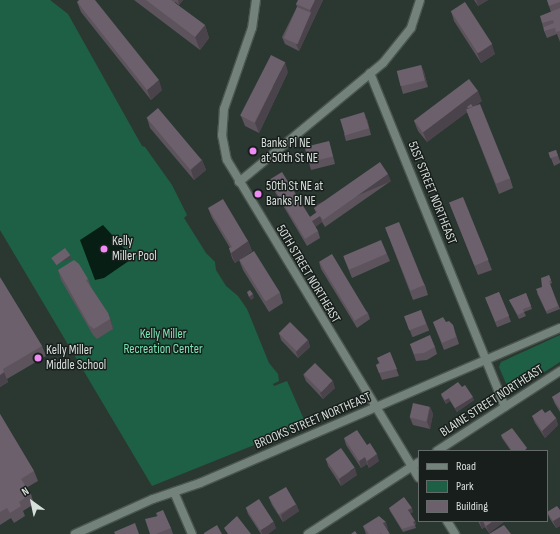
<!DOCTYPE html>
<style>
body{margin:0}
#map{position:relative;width:560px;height:534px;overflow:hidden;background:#2b3831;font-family:"Sofia Sans Condensed",sans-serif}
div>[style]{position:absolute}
.green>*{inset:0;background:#1e6045}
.water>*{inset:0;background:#061e14}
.roads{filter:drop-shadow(1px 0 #4a554f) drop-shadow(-1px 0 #4a554f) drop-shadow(0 1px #4a554f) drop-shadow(0 -1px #4a554f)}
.minor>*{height:8px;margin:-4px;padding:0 4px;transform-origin:4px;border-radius:4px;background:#73827a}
.wall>*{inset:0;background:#5c535c;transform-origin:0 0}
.shaded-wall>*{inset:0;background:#4b434b;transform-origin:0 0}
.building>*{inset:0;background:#6b606b;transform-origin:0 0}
.dots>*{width:11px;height:11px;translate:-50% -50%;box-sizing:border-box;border:2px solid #181e1b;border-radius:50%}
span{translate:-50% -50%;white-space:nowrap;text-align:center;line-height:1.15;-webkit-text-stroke:3px #181e1b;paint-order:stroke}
.poi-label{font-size:13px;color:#d7dfdb}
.left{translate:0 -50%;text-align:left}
.street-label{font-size:13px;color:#d7dfdb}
.park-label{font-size:13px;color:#7be5b5}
.legend{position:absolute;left:418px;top:450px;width:130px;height:72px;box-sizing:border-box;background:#181e1b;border:1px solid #646b68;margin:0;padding:5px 7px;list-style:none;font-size:12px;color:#d7dfdb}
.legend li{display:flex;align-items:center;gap:8px;height:20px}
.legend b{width:20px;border:1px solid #646b68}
.north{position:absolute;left:12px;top:482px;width:40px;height:40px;-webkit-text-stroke:3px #181e1b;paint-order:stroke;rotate:327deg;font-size:11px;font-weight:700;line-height:16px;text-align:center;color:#d7dfdb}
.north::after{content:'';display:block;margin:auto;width:14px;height:18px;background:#d7dfdb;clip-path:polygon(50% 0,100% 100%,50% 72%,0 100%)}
</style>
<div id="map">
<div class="green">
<i style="clip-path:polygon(0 0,50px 0,68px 14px,142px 146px,145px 147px,172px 185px,187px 215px,184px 218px,206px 253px,215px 262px,216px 270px,226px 286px,238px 296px,247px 309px,269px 363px,278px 374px,279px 381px,273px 384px,274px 386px,287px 381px,306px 424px,152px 486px,0 230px)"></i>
<i style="clip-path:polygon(560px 335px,560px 362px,518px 389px,508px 388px,499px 367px,501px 362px)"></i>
</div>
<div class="water">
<i style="clip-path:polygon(103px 225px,133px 258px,104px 278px,95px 280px,80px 240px)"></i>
</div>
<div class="roads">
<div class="minor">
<i style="left:256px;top:0;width:28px;rotate:98deg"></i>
<i style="left:252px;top:28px;width:86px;rotate:109.1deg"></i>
<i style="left:224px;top:109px;width:26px;rotate:94deg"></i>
<i style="left:222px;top:135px;width:25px;rotate:79deg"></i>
<i style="left:227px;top:160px;width:371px;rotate:58.9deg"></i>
<i style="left:370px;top:73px;width:360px;rotate:68deg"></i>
<i style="left:239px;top:182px;width:187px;rotate:-39.6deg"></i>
<i style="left:383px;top:63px;width:45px;rotate:-51.3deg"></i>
<i style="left:411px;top:28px;width:29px;rotate:-72deg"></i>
<i style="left:437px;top:451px;width:147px;rotate:-33deg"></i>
<i style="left:174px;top:492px;width:46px;rotate:66.8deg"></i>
<i style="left:447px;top:521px;width:15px;rotate:58deg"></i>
<i style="left:75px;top:534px;width:85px;rotate:-24.2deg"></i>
<i style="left:153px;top:499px;width:50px;rotate:-18.8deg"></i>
<i style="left:200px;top:483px;width:392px;rotate:-23.3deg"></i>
<i style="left:308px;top:534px;width:132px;rotate:-33deg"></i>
</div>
</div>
<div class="wall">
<i style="clip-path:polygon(134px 0,183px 0,179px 5px,175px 2px,175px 3px,205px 25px,209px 38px,200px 50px)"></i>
<i style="clip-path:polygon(323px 0,299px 51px,285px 44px,282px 37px,297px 7px,296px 4px)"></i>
<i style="clip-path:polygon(474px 0,488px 0,478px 6px)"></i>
<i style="clip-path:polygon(547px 0,560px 0,560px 42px,557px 34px,547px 38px,544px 31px,542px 23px,551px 12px)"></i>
<i style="clip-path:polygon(77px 2px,162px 90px,151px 100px,81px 12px)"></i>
<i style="clip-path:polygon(451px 11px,495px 54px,481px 63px,454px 21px)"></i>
<i style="clip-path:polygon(421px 65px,424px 72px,428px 87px,403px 94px,401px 87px)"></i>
<i style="clip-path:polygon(288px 72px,259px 133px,245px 126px,241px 116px)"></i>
<i style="clip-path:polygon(482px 101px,475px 106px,510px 178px,513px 188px,499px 194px,467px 112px,427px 142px,418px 131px,414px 121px)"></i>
<i style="clip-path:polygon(147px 118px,202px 160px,206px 170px,194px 180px,150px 128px)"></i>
<i style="clip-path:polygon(367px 119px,371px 135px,346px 141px,344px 134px)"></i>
<i style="clip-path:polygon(329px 141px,331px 148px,335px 164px,311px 170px,309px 163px)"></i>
<i style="clip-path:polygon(556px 150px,560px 161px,560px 163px,554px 166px,549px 153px)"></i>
<i style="clip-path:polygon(269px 180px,310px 217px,316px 213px,314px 208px,391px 181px,325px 227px,322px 222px,315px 227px,318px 231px,320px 238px,307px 246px,272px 187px)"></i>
<i style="clip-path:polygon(449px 202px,488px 260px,492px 270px,478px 275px)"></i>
<i style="clip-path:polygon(208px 208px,248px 241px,252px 251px,241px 259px,280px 293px,283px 303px,269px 312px,243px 270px,239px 260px,235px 263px,232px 258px,229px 248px,230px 248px,212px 218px)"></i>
<i style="clip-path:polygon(385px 227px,425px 285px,428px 295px,413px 300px)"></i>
<i style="clip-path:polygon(387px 254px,390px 261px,352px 278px,344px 258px)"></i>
<i style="clip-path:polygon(319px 262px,368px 313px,370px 319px,357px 328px,321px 269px)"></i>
<i style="clip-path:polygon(58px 270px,88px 279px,91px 287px,108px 313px,112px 323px,113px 329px,97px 339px,93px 335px,61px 280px)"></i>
<i style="clip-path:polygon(549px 275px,552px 283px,550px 284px,560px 309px,547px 314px,537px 293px,542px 287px)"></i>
<i style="clip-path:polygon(0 278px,42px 346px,46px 356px,7px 379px,8px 382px,0 387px)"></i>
<i style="left:499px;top:292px;width:32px;height:15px;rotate:68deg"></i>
<i style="clip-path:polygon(526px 293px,532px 309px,524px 312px,526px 316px,519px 319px,509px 300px)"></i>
<i style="left:421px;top:310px;width:22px;height:18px;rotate:68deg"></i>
<i style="clip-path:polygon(433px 322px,446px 322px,453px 325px,459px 344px,444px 350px)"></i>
<i style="clip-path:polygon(279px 333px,308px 340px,310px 347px,298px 358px,281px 340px)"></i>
<i style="clip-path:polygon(410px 344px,435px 347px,437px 354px,427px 360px,416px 361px)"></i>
<i style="clip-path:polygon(390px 352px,399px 376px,382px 380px,376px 365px,379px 363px,377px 358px)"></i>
<i style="clip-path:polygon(303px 374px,335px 388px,323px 399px,306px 381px)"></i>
<i style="clip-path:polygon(462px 387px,474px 400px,457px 412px,450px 401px,446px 404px,442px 397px,441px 394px)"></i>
<i style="clip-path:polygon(560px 392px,560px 412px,555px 404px,552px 397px)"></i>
<i style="clip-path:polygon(430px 407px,433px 414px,430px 429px,413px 425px,410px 418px)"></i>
<i style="clip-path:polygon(545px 413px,556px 418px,558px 425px,545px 438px,535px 423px,532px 416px)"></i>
<i style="clip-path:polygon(0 414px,34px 471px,38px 481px,26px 488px,31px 494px,34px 504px,23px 511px,25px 516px,14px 523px,11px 518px,0 525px)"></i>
<i style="clip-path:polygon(501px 435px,528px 451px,511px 451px,502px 438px)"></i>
<i style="clip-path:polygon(344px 438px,367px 445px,379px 461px,369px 468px,367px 464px,361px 468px,346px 445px)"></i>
<i style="clip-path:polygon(326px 459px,357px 475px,341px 486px,328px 466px)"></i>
<i style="clip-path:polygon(269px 498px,296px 504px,299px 511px,283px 522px,272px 505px)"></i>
<i style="clip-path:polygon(246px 508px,276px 528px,268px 534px,261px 534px,248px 514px)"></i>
<i style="clip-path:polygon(389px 508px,413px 512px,410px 513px,415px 521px,416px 524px,415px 525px,416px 528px,403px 532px,390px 511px)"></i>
<i style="clip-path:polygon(560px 510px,560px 526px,556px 528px,550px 519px,547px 512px)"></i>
<i style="clip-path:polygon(156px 513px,171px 528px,173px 534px,150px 534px,157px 516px)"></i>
<i style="clip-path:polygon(478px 521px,505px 521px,489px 533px,485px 527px,482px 529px)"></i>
<i style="clip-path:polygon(363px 526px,388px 529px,387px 529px,390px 534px,366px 534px)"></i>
</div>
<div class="shaded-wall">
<i style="clip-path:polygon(178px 0,183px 0,179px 5px)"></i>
<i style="clip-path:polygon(315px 0,323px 0,299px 51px,296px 44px,311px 13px,310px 10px)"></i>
<i style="clip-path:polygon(476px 0,488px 0,478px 6px)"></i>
<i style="clip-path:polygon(205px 25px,209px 38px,200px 50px,195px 37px)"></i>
<i style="clip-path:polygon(492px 44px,495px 54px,481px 63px,477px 53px)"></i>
<i style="clip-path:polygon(285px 62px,288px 72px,259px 133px,255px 123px)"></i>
<i style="clip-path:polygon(421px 65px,424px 72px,428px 87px,425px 81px)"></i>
<i style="clip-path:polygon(159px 80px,162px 90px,151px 100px,147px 90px)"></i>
<i style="clip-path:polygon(478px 91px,482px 101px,469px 110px,467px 107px,469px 111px,427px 142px,423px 132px)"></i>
<i style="clip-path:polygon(364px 112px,367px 119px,371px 135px,369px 128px)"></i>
<i style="clip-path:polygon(202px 160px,206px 170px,194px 180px,191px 170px)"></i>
<i style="left:388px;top:174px;width:8px;height:80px;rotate:67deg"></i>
<i style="clip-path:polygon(320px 216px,322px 222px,314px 228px,312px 221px)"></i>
<i style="clip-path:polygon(248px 241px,252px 251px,235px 263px,231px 253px)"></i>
<i style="left:70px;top:255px;width:4px;height:17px;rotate:76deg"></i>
<i style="clip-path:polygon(253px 294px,254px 298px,251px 300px,249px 297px)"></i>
<i style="clip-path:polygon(108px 313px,112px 323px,113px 329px,110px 319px)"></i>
<i style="clip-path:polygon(308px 340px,310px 347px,298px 358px,296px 352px)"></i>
<i style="clip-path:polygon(4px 372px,8px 382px,0 387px,0 375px)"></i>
<i style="clip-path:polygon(333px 381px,335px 388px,323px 399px,320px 393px)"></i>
<i style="clip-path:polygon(473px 397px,474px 400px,457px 412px,455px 408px)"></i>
<i style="clip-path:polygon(449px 398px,450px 401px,446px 404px,445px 400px)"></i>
<i style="clip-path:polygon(430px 407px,433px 414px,430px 429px,427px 422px)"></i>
<i style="clip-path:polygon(556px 418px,558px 425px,545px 438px,542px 431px)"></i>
<i style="clip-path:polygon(377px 454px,379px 461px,369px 468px,367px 461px)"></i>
<i style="clip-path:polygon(365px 457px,367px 464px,361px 468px,359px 461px)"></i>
<i style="clip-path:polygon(355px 468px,357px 475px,341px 486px,339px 479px)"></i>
<i style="clip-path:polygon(296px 504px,299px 511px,283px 522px,281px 515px)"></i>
<i style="clip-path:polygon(412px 508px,413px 512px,409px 514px,408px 510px)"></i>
<i style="clip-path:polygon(560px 517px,560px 526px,556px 528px,553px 521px)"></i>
<i style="clip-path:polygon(415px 521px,416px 524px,414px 525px,413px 522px)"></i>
<i style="clip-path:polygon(481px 521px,483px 521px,485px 527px,482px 529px,480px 522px)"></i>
<i style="clip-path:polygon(493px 521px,505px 521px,489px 533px,486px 526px)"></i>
<i style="clip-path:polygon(274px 522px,276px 528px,268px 534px,262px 534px,261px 530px)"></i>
<i style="clip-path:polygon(386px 522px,388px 529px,386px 530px,383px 523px)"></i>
</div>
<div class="building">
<i style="clip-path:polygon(79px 0,95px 0,159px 80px,147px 90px,77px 2px)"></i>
<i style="clip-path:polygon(146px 0,171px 0,205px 25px,195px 37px)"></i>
<i style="clip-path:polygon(298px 0,315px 0,310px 10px,296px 4px)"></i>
<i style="clip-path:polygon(547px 0,560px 0,560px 2px,549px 6px)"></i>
<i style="left:465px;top:2px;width:50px;height:17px;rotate:57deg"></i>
<i style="left:297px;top:7px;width:15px;height:34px;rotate:23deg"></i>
<i style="clip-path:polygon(560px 8px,560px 31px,556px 32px,555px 28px,544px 31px,544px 27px,554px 23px,553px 20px,542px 23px,540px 16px)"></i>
<i style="left:271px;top:55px;width:16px;height:68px;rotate:27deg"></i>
<i style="left:421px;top:65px;width:16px;height:25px;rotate:76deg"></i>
<i style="left:469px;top:79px;width:15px;height:69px;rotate:53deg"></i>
<i style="clip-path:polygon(471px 104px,473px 107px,468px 108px,467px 107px)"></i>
<i style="left:480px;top:104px;width:80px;height:15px;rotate:68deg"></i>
<i style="left:158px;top:108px;width:68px;height:15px;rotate:50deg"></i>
<i style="left:364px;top:112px;width:17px;height:25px;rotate:73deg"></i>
<i style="left:329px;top:141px;width:16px;height:25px;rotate:76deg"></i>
<i style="left:556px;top:150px;width:6px;height:8px;rotate:72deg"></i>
<i style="clip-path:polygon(380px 162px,388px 174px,323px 220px,320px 216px,312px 221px,318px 231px,305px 239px,269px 180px,282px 172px,310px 217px,317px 212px,314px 208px)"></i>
<i style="left:463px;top:197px;width:68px;height:15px;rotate:68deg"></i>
<i style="clip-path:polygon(223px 199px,248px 241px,231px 253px,229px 248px,232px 247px,208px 208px)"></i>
<i style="left:399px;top:222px;width:68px;height:15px;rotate:68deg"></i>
<i style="left:381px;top:240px;width:15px;height:41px;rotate:67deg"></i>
<i style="left:65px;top:248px;width:9px;height:17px;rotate:54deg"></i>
<i style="left:254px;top:251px;width:49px;height:17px;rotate:58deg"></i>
<i style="left:332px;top:254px;width:69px;height:15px;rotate:59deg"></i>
<i style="clip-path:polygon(74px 260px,79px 264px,88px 279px,86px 280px,108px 313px,110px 319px,94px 329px,89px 325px,58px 270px)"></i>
<i style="clip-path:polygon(549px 275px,551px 280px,549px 281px,558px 306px,546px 311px,536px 289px,542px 287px,541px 278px)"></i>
<i style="clip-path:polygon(0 277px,42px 346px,3px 369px,4px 372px,0 375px)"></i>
<i style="clip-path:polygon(250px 290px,253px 294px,249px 297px,247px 292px)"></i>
<i style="left:499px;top:292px;width:26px;height:15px;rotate:67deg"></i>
<i style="clip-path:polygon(526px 293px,531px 306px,523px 309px,524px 312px,518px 315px,509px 300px)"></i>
<i style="left:421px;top:310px;width:15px;height:18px;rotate:70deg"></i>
<i style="clip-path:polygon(443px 317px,446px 322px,449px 321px,453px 325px,456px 337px,442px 343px,433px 322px)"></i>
<i style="left:290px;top:322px;width:25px;height:16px;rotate:45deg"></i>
<i style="clip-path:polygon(430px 335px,435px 347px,424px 353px,414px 354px,410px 344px)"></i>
<i style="clip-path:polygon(390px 352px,397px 369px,379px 373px,376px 365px,380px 363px,377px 358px)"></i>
<i style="left:315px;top:363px;width:25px;height:16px;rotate:45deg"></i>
<i style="clip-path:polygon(458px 382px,462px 387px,465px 385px,473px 397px,455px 408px,449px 398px,445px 400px,441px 394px)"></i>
<i style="clip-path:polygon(560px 392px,560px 409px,552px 397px)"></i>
<i style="left:413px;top:403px;width:17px;height:15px;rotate:13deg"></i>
<i style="clip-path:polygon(542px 409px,545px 413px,550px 410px,556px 418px,542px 431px,532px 416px)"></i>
<i style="clip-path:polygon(0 414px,34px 471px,21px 479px,31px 494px,19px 502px,21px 506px,10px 513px,7px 508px,0 512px)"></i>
<i style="clip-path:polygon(512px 428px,527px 448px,524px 451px,512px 451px,501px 435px)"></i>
<i style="clip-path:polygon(357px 430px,367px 445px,370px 443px,377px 454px,367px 461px,365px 457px,359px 461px,344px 438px)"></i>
<i style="left:341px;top:448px;width:24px;height:19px;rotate:55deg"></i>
<i style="left:286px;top:487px;width:20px;height:20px;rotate:60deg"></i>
<i style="clip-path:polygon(404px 497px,412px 508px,408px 510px,415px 521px,413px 522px,415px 525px,402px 529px,389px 508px)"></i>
<i style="left:259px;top:499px;width:27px;height:16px;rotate:57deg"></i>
<i style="clip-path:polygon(557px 506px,560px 510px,560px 517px,553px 521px,547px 512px)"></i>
<i style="clip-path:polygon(163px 510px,171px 528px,156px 534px,150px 534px,145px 519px,158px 516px,156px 513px)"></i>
<i style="clip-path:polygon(237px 516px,251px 534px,228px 534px,224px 528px)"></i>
<i style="clip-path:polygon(379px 516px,386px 522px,383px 523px,389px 533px,388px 534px,382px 534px,381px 533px,380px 534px,369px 534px,363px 526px)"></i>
<i style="clip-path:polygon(483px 521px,493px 521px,486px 526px)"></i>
<i style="clip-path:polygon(135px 523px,139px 534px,115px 534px,114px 532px)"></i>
<i style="clip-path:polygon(217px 525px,222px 534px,204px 534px,204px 533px)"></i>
<i style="clip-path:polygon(504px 525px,511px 534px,489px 534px)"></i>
<i style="clip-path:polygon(355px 531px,357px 534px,351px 534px)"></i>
</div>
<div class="dots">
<i style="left:253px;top:151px;background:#f08bf5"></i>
<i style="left:258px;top:194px;background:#f08bf5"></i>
<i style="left:104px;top:249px;background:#f08bf5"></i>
<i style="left:38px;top:358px;background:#f08bf5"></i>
</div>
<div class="poi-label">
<span class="left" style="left:261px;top:151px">Banks Pl NE<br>at 50th St NE</span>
<span class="left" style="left:266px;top:194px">50th St NE at<br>Banks Pl NE</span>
<span class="left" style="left:112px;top:249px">Kelly<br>Miller Pool</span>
<span class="left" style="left:46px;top:358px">Kelly Miller<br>Middle School</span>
</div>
<div class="street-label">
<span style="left:432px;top:193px;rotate:68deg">51ST STREET NORTHEAST</span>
<span style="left:308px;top:274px;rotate:59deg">50TH STREET NORTHEAST</span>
<span style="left:492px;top:401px;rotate:-33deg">BLAINE STREET NORTHEAST</span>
<span style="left:313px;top:421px;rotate:-23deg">BROOKS STREET NORTHEAST</span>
</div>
<div class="park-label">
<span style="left:163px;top:342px">Kelly Miller<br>Recreation Center</span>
</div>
<ul class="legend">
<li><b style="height:5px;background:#73827a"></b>Road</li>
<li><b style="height:11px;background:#1e6045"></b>Park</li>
<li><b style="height:11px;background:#6b606b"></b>Building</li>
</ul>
<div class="north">N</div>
</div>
